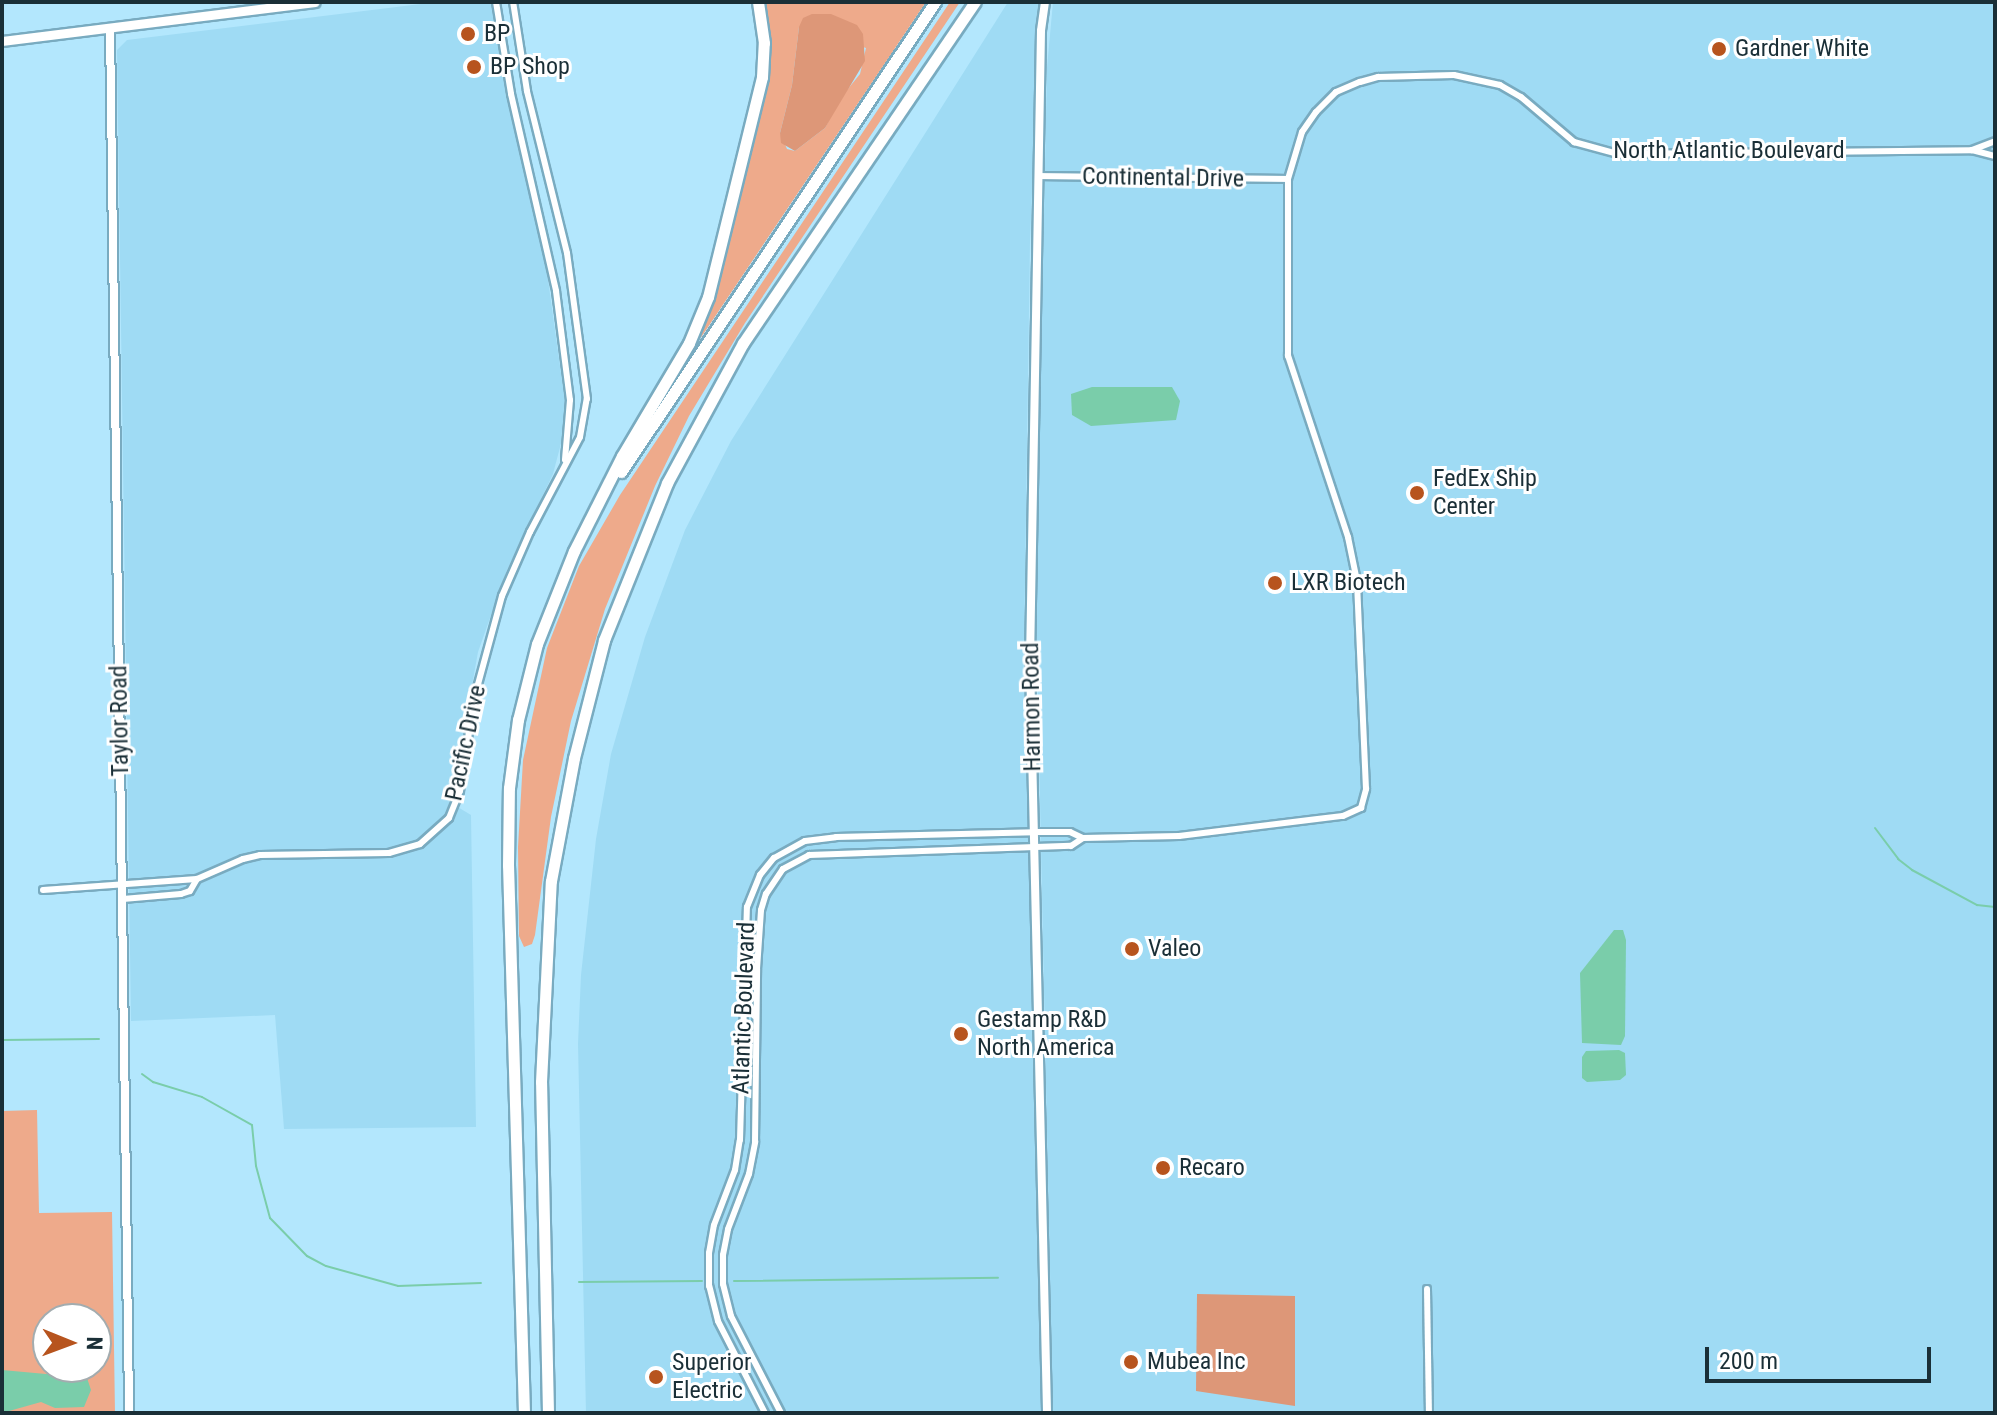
<!DOCTYPE html>
<style>
body{margin:0}
#map{position:relative;width:1997px;height:1415px;overflow:hidden;background:#b3e7fd;font-family:"Roboto Condensed",sans-serif}
div>[style]{position:absolute}
.built>*{inset:0;background:#9fdbf4}
.green>*{inset:0;background:#eeaa8b}
.forest>*{inset:0;background:#dd9778}
.water>*{inset:0;background:#7acdaa}
.stream>*{height:2px;margin:-1px;padding:0 1px;transform-origin:1px;border-radius:1px;background:#7acdaa}
.roads{filter:drop-shadow(2px 0 #79abc0) drop-shadow(-2px 0 #79abc0) drop-shadow(0 2px #79abc0) drop-shadow(0 -2px #79abc0)}
.minor>*{height:6px;margin:-3px;padding:0 3px;transform-origin:3px;border-radius:3px;background:#fff}
.tertiary>*{height:8px;margin:-4px;padding:0 4px;transform-origin:4px;border-radius:4px;background:#fff}
.secondary>*{height:9px;margin:-4.5px;padding:0 4.5px;transform-origin:4.5px;border-radius:4.5px;background:#fff}
.motorway>*{height:11px;margin:-5.5px;padding:0 5.5px;transform-origin:5.5px;border-radius:5.5px;background:#fff}
.dots>*{width:22px;height:22px;translate:-50% -50%;box-sizing:border-box;border:4px solid #fff;border-radius:50%}
span{translate:-50% -50%;white-space:nowrap;text-align:center;line-height:1.15;-webkit-text-stroke:6px #fff;paint-order:stroke}
.poi-label{font-size:24px;color:#1a2f37}
.left{translate:0 -50%;text-align:left}
.street-label{font-size:24px;color:#1a2f37}
.frame{position:absolute;inset:0;border:4px solid #1a2f37;pointer-events:none}
.north{position:absolute;left:32px;top:1303px;width:80px;height:80px;box-sizing:border-box;background:#fff;border:2px solid #a3acaf;border-radius:50%;rotate:91deg;font-size:22px;font-weight:700;line-height:32px;text-align:center;color:#1a2f37}
.north::after{content:'';display:block;margin:auto;width:28px;height:36px;background:#b7541e;clip-path:polygon(50% 0,100% 100%,50% 72%,0 100%)}
.scale{position:absolute;left:1705px;top:1347px;width:226px;height:36px;box-sizing:border-box;border:4px solid #1a2f37;border-top:0;padding-left:10px;font-size:24px;line-height:28px;white-space:nowrap;color:#1a2f37;-webkit-text-stroke:6px #fff;paint-order:stroke}
</style>
<div id="map">
<div class="built">
<i style="clip-path:polygon(437px 2px,491px 2px,506px 96px,545px 258px,565px 402px,564px 432px,553px 474px,507px 570px,478px 652px,451px 803px,471px 815px,476px 1127px,284px 1129px,275px 1015px,131px 1021px,117px 50px,127px 40px)"></i>
<i style="clip-path:polygon(1008px 2px,1040px 2px,1030px 241px,1024px 649px,1041px 1413px,586px 1413px,578px 1044px,581px 975px,596px 839px,611px 754px,645px 637px,685px 530px,731px 441px)"></i>
<i style="clip-path:polygon(1053px 2px,1995px 2px,1995px 1413px,1053px 1413px,1036px 610px,1047px 68px)"></i>
</div>
<div class="green">
<i style="clip-path:polygon(evenodd,765px 2px,926px 2px,700px 339px,721px 271px,768px 85px,771px 52px,765px 2px,799px 27px,866px 48px,860px 74px,839px 100px,825px 128px,795px 151px,787px 149px,780px 133px,792px 85px,799px 27px)"></i>
<i style="clip-path:polygon(950px 2px,960px 2px,745px 323px,689px 416px,655px 486px,605px 609px,571px 721px,551px 817px,535px 935px,532px 944px,524px 947px,519px 936px,518px 847px,523px 760px,547px 648px,579px 566px,620px 495px)"></i>
<i style="clip-path:polygon(evenodd,37px 1110px,39px 1213px,112px 1212px,115px 1413px,2px 1413px,2px 1111px,37px 1110px,48px 1319px,96px 1319px,96px 1367px,48px 1367px,48px 1319px)"></i>
</div>
<div class="forest">
<i style="clip-path:polygon(812px 14px,831px 14px,857px 25px,863px 34px,865px 61px,825px 128px,795px 151px,781px 143px,780px 133px,792px 85px,799px 27px,803px 18px)"></i>
<i style="clip-path:polygon(1197px 1294px,1295px 1296px,1295px 1406px,1196px 1391px)"></i>
</div>
<div class="water">
<i style="clip-path:polygon(1092px 387px,1172px 387px,1180px 401px,1176px 420px,1091px 426px,1072px 415px,1071px 394px)"></i>
<i style="clip-path:polygon(1614px 930px,1623px 930px,1626px 940px,1625px 1036px,1621px 1045px,1582px 1043px,1580px 973px)"></i>
<i style="clip-path:polygon(1619px 1050px,1625px 1053px,1626px 1075px,1620px 1080px,1587px 1082px,1582px 1078px,1582px 1057px,1586px 1051px)"></i>
<i style="clip-path:polygon(74px 1368px,87px 1378px,91px 1390px,84px 1407px,55px 1408px,41px 1402px,2px 1413px,2px 1370px,46px 1374px)"></i>
</div>
<div class="stream">
<i style="left:1875px;top:828px;width:39px;rotate:53deg"></i>
<i style="left:1898px;top:859px;width:18px;rotate:38deg"></i>
<i style="left:1912px;top:870px;width:74px;rotate:28.3deg"></i>
<i style="left:1977px;top:905px;width:18px;rotate:6deg"></i>
<i style="left:2px;top:1040px;width:97px;rotate:-0.6deg"></i>
<i style="left:142px;top:1074px;width:14px;rotate:36deg"></i>
<i style="left:153px;top:1082px;width:51px;rotate:17deg"></i>
<i style="left:202px;top:1097px;width:57px;rotate:29.2deg"></i>
<i style="left:252px;top:1125px;width:41px;rotate:84.4deg"></i>
<i style="left:256px;top:1166px;width:54px;rotate:74.9deg"></i>
<i style="left:270px;top:1218px;width:53px;rotate:45.8deg"></i>
<i style="left:307px;top:1256px;width:21px;rotate:28deg"></i>
<i style="left:326px;top:1266px;width:75px;rotate:15.5deg"></i>
<i style="left:398px;top:1286px;width:83px;rotate:-2.1deg"></i>
<i style="left:734px;top:1281px;width:264px;rotate:-0.7deg"></i>
<i style="left:579px;top:1282px;width:123px;rotate:-0.5deg"></i>
</div>
<div class="roads">
<div class="minor">
<i style="left:496px;top:2px;width:93px;rotate:80.7deg"></i>
<i style="left:511px;top:94px;width:202px;rotate:77.1deg"></i>
<i style="left:556px;top:291px;width:110px;rotate:82.7deg"></i>
<i style="left:570px;top:400px;width:60px;rotate:94.8deg"></i>
<i style="left:1972px;top:150px;width:25px;rotate:-21deg"></i>
<i style="left:1038px;top:176px;width:250px;rotate:0.7deg"></i>
<i style="left:43px;top:890px;width:154px;rotate:-4.1deg"></i>
<i style="left:197px;top:879px;width:50px;rotate:-23.5deg"></i>
<i style="left:243px;top:859px;width:17px;rotate:-13deg"></i>
<i style="left:260px;top:855px;width:129px;rotate:-0.9deg"></i>
<i style="left:389px;top:853px;width:32px;rotate:-16deg"></i>
<i style="left:420px;top:844px;width:39px;rotate:-42deg"></i>
<i style="left:449px;top:818px;width:29px;rotate:-68deg"></i>
<i style="left:460px;top:791px;width:93px;rotate:-81.3deg"></i>
<i style="left:474px;top:699px;width:107px;rotate:-74.8deg"></i>
<i style="left:502px;top:596px;width:70px;rotate:-66.4deg"></i>
<i style="left:530px;top:532px;width:107px;rotate:-62.2deg"></i>
<i style="left:580px;top:437px;width:39px;rotate:-80deg"></i>
<i style="left:587px;top:399px;width:147px;rotate:-97.8deg"></i>
<i style="left:567px;top:253px;width:167px;rotate:-103.9deg"></i>
<i style="left:527px;top:91px;width:90px;rotate:-98.9deg"></i>
<i style="left:123px;top:899px;width:58px;rotate:-4.9deg"></i>
<i style="left:181px;top:894px;width:9px;rotate:-18deg"></i>
<i style="left:190px;top:891px;width:14px;rotate:-60deg"></i>
<i style="left:1427px;top:1289px;width:124px;rotate:89.1deg"></i>
<i style="left:765px;top:1413px;width:103px;rotate:-117.1deg"></i>
<i style="left:718px;top:1321px;width:36px;rotate:-104deg"></i>
<i style="left:709px;top:1286px;width:33px;rotate:-90deg"></i>
<i style="left:709px;top:1253px;width:28px;rotate:-80deg"></i>
<i style="left:714px;top:1225px;width:59px;rotate:-69.1deg"></i>
<i style="left:735px;top:1170px;width:30px;rotate:-81deg"></i>
<i style="left:740px;top:1140px;width:233px;rotate:-88.3deg"></i>
<i style="left:747px;top:907px;width:35px;rotate:-68deg"></i>
<i style="left:760px;top:875px;width:22px;rotate:-51deg"></i>
<i style="left:774px;top:858px;width:35px;rotate:-29deg"></i>
<i style="left:805px;top:841px;width:31px;rotate:-7deg"></i>
<i style="left:836px;top:837px;width:198px;rotate:-1.4deg"></i>
<i style="left:1034px;top:832px;width:36px"></i>
<i style="left:1070px;top:832px;width:14px;rotate:25deg"></i>
<i style="left:1083px;top:838px;width:96px;rotate:-1.2deg"></i>
<i style="left:1179px;top:836px;width:165px;rotate:-7deg"></i>
<i style="left:1343px;top:816px;width:20px;rotate:-24deg"></i>
<i style="left:1361px;top:808px;width:20px;rotate:-75deg"></i>
<i style="left:1366px;top:789px;width:208px;rotate:-92.5deg"></i>
<i style="left:1357px;top:581px;width:45px;rotate:-101.6deg"></i>
<i style="left:1348px;top:537px;width:191px;rotate:-108.3deg"></i>
<i style="left:1288px;top:356px;width:177px;rotate:-90deg"></i>
<i style="left:1288px;top:179px;width:49px;rotate:-73.4deg"></i>
<i style="left:1302px;top:132px;width:24px;rotate:-55deg"></i>
<i style="left:1316px;top:112px;width:28px;rotate:-45deg"></i>
<i style="left:1336px;top:92px;width:26px;rotate:-23deg"></i>
<i style="left:1360px;top:82px;width:19px;rotate:-16deg"></i>
<i style="left:1378px;top:77px;width:76px;rotate:-1.5deg"></i>
<i style="left:1454px;top:75px;width:47px;rotate:12.3deg"></i>
<i style="left:1500px;top:85px;width:24px;rotate:30deg"></i>
<i style="left:1521px;top:97px;width:70px;rotate:40.3deg"></i>
<i style="left:1574px;top:142px;width:46px;rotate:15.3deg"></i>
<i style="left:1618px;top:154px;width:354px;rotate:-0.6deg"></i>
<i style="left:1972px;top:150px;width:24px;rotate:15deg"></i>
<i style="left:781px;top:1413px;width:109px;rotate:-117.3deg"></i>
<i style="left:731px;top:1316px;width:33px;rotate:-104deg"></i>
<i style="left:723px;top:1284px;width:29px;rotate:-90deg"></i>
<i style="left:723px;top:1255px;width:26px;rotate:-79deg"></i>
<i style="left:728px;top:1229px;width:59px;rotate:-69.1deg"></i>
<i style="left:749px;top:1174px;width:33px;rotate:-79deg"></i>
<i style="left:755px;top:1142px;width:173px;rotate:-89.3deg"></i>
<i style="left:757px;top:969px;width:59px;rotate:-86.1deg"></i>
<i style="left:761px;top:910px;width:17px;rotate:-73deg"></i>
<i style="left:766px;top:894px;width:30px;rotate:-56deg"></i>
<i style="left:783px;top:869px;width:30px;rotate:-28deg"></i>
<i style="left:809px;top:855px;width:262px;rotate:-2deg"></i>
<i style="left:1071px;top:846px;width:14px;rotate:-34deg"></i>
</div>
<div class="tertiary">
<i style="left:1045px;top:2px;width:29px;rotate:98deg"></i>
<i style="left:1041px;top:31px;width:631px;rotate:91deg"></i>
<i style="left:1030px;top:662px;width:751px;rotate:88.7deg"></i>
<i style="left:110px;top:28px;width:1385px;rotate:89.21deg"></i>
</div>
<div class="secondary">
<i style="left:2px;top:41px;width:315px;rotate:-7.1deg"></i>
</div>
<div class="motorway">
<i style="left:621px;top:472px;width:565px;rotate:-56.25deg"></i>
<i style="left:524px;top:1413px;width:548px;rotate:-91.67deg"></i>
<i style="left:508px;top:865px;width:77px;rotate:-89.3deg"></i>
<i style="left:509px;top:788px;width:69px;rotate:-82.5deg"></i>
<i style="left:518px;top:720px;width:78px;rotate:-76deg"></i>
<i style="left:537px;top:644px;width:100px;rotate:-68.3deg"></i>
<i style="left:574px;top:551px;width:106px;rotate:-63.2deg"></i>
<i style="left:622px;top:456px;width:131px;rotate:-59.3deg"></i>
<i style="left:689px;top:343px;width:50px;rotate:-67.6deg"></i>
<i style="left:708px;top:297px;width:227px;rotate:-76.2deg"></i>
<i style="left:762px;top:77px;width:34px;rotate:-87deg"></i>
<i style="left:764px;top:43px;width:41px;rotate:-98.3deg"></i>
<i style="left:548px;top:1413px;width:331px;rotate:-91.2deg"></i>
<i style="left:541px;top:1082px;width:201px;rotate:-87.2deg"></i>
<i style="left:551px;top:881px;width:125px;rotate:-79.4deg"></i>
<i style="left:574px;top:758px;width:122px;rotate:-75.7deg"></i>
<i style="left:604px;top:640px;width:169px;rotate:-68.1deg"></i>
<i style="left:667px;top:483px;width:159px;rotate:-61.5deg"></i>
<i style="left:743px;top:343px;width:412px;rotate:-55.8deg"></i>
</div>
</div>
<div class="dots">
<i style="left:468px;top:34px;background:#b7541e"></i>
<i style="left:1719px;top:49px;background:#b7541e"></i>
<i style="left:474px;top:67px;background:#b7541e"></i>
<i style="left:1417px;top:493px;background:#b7541e"></i>
<i style="left:1275px;top:583px;background:#b7541e"></i>
<i style="left:1132px;top:949px;background:#b7541e"></i>
<i style="left:961px;top:1034px;background:#b7541e"></i>
<i style="left:1163px;top:1168px;background:#b7541e"></i>
<i style="left:1131px;top:1362px;background:#b7541e"></i>
<i style="left:656px;top:1377px;background:#b7541e"></i>
</div>
<div class="poi-label">
<span class="left" style="left:484px;top:34px">BP</span>
<span class="left" style="left:1735px;top:49px">Gardner White</span>
<span class="left" style="left:490px;top:67px">BP Shop</span>
<span class="left" style="left:1433px;top:493px">FedEx Ship<br>Center</span>
<span class="left" style="left:1291px;top:583px">LXR Biotech</span>
<span class="left" style="left:1148px;top:949px">Valeo</span>
<span class="left" style="left:977px;top:1034px">Gestamp R&amp;D<br>North America</span>
<span class="left" style="left:1179px;top:1168px">Recaro</span>
<span class="left" style="left:1147px;top:1362px">Mubea Inc</span>
<span class="left" style="left:672px;top:1377px">Superior<br>Electric</span>
</div>
<div class="street-label">
<span style="left:1729px;top:151px">North Atlantic Boulevard</span>
<span style="left:1163px;top:178px;rotate:1deg">Continental Drive</span>
<span style="left:1032px;top:707px;rotate:-91deg">Harmon Road</span>
<span style="left:120px;top:721px;rotate:-91deg">Taylor Road</span>
<span style="left:466px;top:743px;rotate:-78deg">Pacific Drive</span>
<span style="left:744px;top:1008px;rotate:-88deg">Atlantic Boulevard</span>
</div>
<div class="frame"></div>
<div class="north">N</div>
<div class="scale">200 m</div>
</div>
